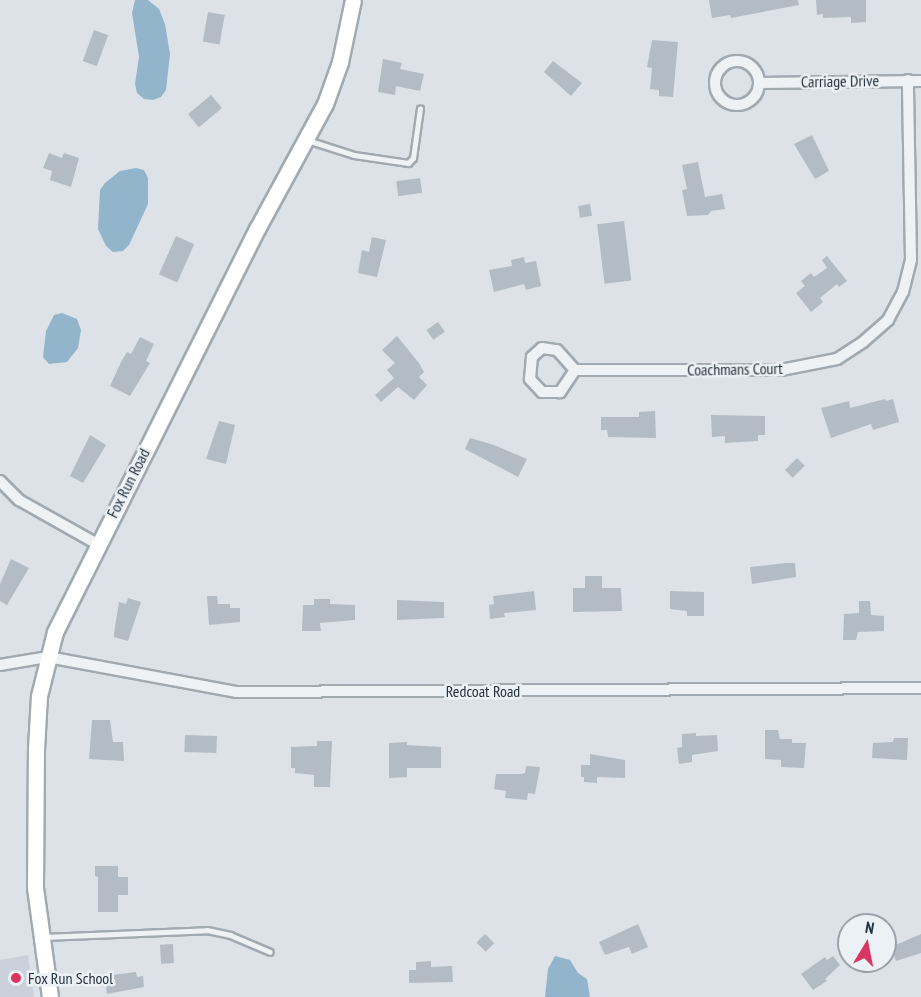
<!DOCTYPE html>
<style>
body{margin:0}
#map{position:relative;width:921px;height:997px;overflow:hidden;background:#dce2e7;font-family:"PT Sans Narrow",sans-serif}
div>[style]{position:absolute}
.built>*{inset:0;background:#cad1da}
.water>*{inset:0;background:#93b5cb}
.building>*{inset:0;background:#b3bcc5;transform-origin:0 0}
.roads{filter:drop-shadow(2px 0 #a1a9b1) drop-shadow(-2px 0 #a1a9b1) drop-shadow(0 2px #a1a9b1) drop-shadow(0 -2px #a1a9b1)}
.lane>*{height:5px;margin:-2.5px;padding:0 2.5px;transform-origin:2.5px;border-radius:2.5px;background:#eff2f5}
.street>*{height:10px;margin:-5px;padding:0 5px;transform-origin:5px;border-radius:5px;background:#eff2f5}
.street>.ring{margin:-5px;padding:0;box-sizing:content-box;background:none;border:10px solid #eff2f5;border-radius:50%}
.secondary>*{height:15px;margin:-7.5px;padding:0 7.5px;transform-origin:7.5px;border-radius:7.5px;background:#fff}
.dots>*{width:16px;height:16px;translate:-50% -50%;box-sizing:border-box;border:3px solid #ebf1f5;border-radius:50%}
span{translate:-50% -50%;white-space:nowrap;text-align:center;line-height:1.15;-webkit-text-stroke:5px #ebf1f5;paint-order:stroke}
.street-label{font-size:16px;color:#24313f}
.poi-label{font-size:16px;color:#24313f}
.left{translate:0 -50%;text-align:left}
.north{position:absolute;left:837px;top:913px;width:60px;height:60px;box-sizing:border-box;background:#ebf1f5;border:2px solid #9ba4ac;border-radius:50%;rotate:10deg;font-size:16px;font-weight:700;line-height:24px;text-align:center;color:#24313f}
.north::after{content:'';display:block;margin:auto;width:21px;height:27px;background:#d93463;clip-path:polygon(50% 0,100% 100%,50% 72%,0 100%)}
</style>
<div id="map">
<div class="built">
<i style="clip-path:polygon(28px 955px,34px 997px,0 997px,0 960px)"></i>
</div>
<div class="water">
<i style="clip-path:polygon(135px 0,148px 0,159px 9px,165px 24px,170px 54px,166px 90px,161px 97px,153px 100px,144px 99px,137px 93px,135px 84px,139px 57px,132px 13px)"></i>
<i style="clip-path:polygon(136px 168px,144px 170px,148px 178px,148px 204px,129px 245px,123px 251px,113px 252px,106px 246px,98px 229px,100px 190px,105px 183px,120px 171px)"></i>
<i style="clip-path:polygon(62px 313px,77px 319px,81px 330px,78px 348px,67px 362px,49px 364px,43px 357px,46px 331px,54px 315px)"></i>
<i style="clip-path:polygon(555px 956px,570px 960px,578px 973px,587px 979px,590px 997px,545px 997px,548px 969px)"></i>
</div>
<div class="building">
<i style="clip-path:polygon(709px 0,798px 0,799px 5px,731px 18px,730px 15px,712px 18px)"></i>
<i style="clip-path:polygon(816px 0,866px 0,866px 22px,851px 23px,851px 17px,823px 18px,823px 14px,817px 15px)"></i>
<i style="left:208px;top:12px;width:17px;height:30px;rotate:10deg"></i>
<i style="left:94px;top:30px;width:15px;height:33px;rotate:20deg"></i>
<i style="clip-path:polygon(652px 40px,678px 42px,673px 97px,659px 96px,659px 90px,650px 89px,652px 68px,647px 67px)"></i>
<i style="clip-path:polygon(383px 59px,402px 63px,400px 69px,424px 74px,420px 91px,396px 86px,395px 95px,378px 92px)"></i>
<i style="clip-path:polygon(553px 61px,582px 83px,571px 96px,544px 72px)"></i>
<i style="left:211px;top:95px;width:17px;height:30px;rotate:50deg"></i>
<i style="clip-path:polygon(812px 135px,829px 171px,815px 179px,794px 144px)"></i>
<i style="clip-path:polygon(49px 153px,62px 158px,64px 153px,79px 158px,71px 187px,50px 180px,52px 171px,43px 168px)"></i>
<i style="clip-path:polygon(698px 162px,705px 197px,722px 194px,725px 209px,711px 211px,708px 215px,687px 216px,682px 190px,687px 189px,682px 165px)"></i>
<i style="left:420px;top:178px;width:15px;height:24px;rotate:82deg"></i>
<i style="left:590px;top:204px;width:12px;height:12px;rotate:81deg"></i>
<i style="left:624px;top:221px;width:60px;height:27px;rotate:83deg"></i>
<i style="left:176px;top:236px;width:20px;height:42px;rotate:24deg"></i>
<i style="clip-path:polygon(372px 237px,386px 240px,377px 277px,358px 273px,362px 250px,369px 252px)"></i>
<i style="clip-path:polygon(827px 256px,847px 281px,839px 287px,837px 284px,820px 298px,823px 302px,811px 312px,796px 293px,805px 286px,801px 281px,811px 273px,814px 277px,827px 268px,822px 260px)"></i>
<i style="clip-path:polygon(524px 257px,525px 263px,536px 261px,541px 286px,526px 290px,524px 284px,494px 292px,489px 270px,512px 266px,511px 260px)"></i>
<i style="left:438px;top:322px;width:12px;height:14px;rotate:55deg"></i>
<i style="clip-path:polygon(397px 336px,419px 363px,424px 372px,419px 377px,427px 385px,414px 400px,398px 387px,381px 402px,375px 395px,394px 378px,387px 370px,395px 363px,382px 350px)"></i>
<i style="clip-path:polygon(140px 337px,154px 344px,146px 361px,150px 363px,130px 396px,110px 386px,122px 360px,127px 352px,131px 354px)"></i>
<i style="clip-path:polygon(885px 399px,886px 401px,893px 399px,899px 422px,873px 430px,871px 424px,831px 438px,821px 408px,849px 401px,850px 408px)"></i>
<i style="clip-path:polygon(655px 411px,656px 438px,608px 437px,607px 430px,601px 430px,601px 417px,639px 417px,639px 412px)"></i>
<i style="clip-path:polygon(711px 415px,765px 416px,765px 435px,758px 435px,758px 441px,725px 443px,725px 436px,712px 437px)"></i>
<i style="clip-path:polygon(219px 421px,235px 425px,226px 464px,206px 459px)"></i>
<i style="clip-path:polygon(90px 435px,106px 445px,83px 483px,70px 476px)"></i>
<i style="clip-path:polygon(470px 438px,494px 445px,527px 459px,518px 477px,465px 449px)"></i>
<i style="left:797px;top:458px;width:11px;height:17px;rotate:45deg"></i>
<i style="clip-path:polygon(11px 559px,29px 568px,7px 605px,0 601px,0 584px)"></i>
<i style="clip-path:polygon(786px 563px,795px 563px,796px 577px,752px 584px,750px 567px)"></i>
<i style="clip-path:polygon(585px 576px,602px 576px,602px 588px,621px 588px,622px 611px,573px 612px,573px 588px,585px 588px)"></i>
<i style="clip-path:polygon(534px 591px,536px 610px,504px 613px,505px 617px,490px 619px,489px 605px,494px 604px,493px 596px)"></i>
<i style="clip-path:polygon(670px 591px,704px 592px,704px 616px,687px 616px,687px 611px,670px 609px)"></i>
<i style="clip-path:polygon(207px 596px,217px 596px,218px 604px,230px 604px,230px 608px,240px 608px,240px 622px,209px 625px)"></i>
<i style="clip-path:polygon(128px 598px,141px 602px,128px 641px,114px 637px,114px 633px,119px 602px,126px 604px)"></i>
<i style="clip-path:polygon(314px 599px,330px 599px,330px 604px,355px 605px,355px 620px,320px 623px,321px 631px,302px 631px,303px 605px,314px 605px)"></i>
<i style="clip-path:polygon(397px 600px,444px 602px,444px 618px,397px 620px)"></i>
<i style="clip-path:polygon(859px 601px,870px 601px,871px 615px,884px 616px,884px 631px,858px 632px,856px 640px,843px 640px,844px 614px,859px 613px)"></i>
<i style="clip-path:polygon(92px 720px,110px 720px,113px 742px,123px 742px,124px 761px,89px 759px)"></i>
<i style="clip-path:polygon(765px 730px,778px 730px,780px 739px,792px 739px,792px 743px,806px 743px,804px 768px,781px 767px,781px 760px,765px 759px)"></i>
<i style="clip-path:polygon(696px 733px,696px 736px,717px 735px,718px 751px,692px 755px,692px 762px,679px 764px,677px 748px,682px 747px,682px 734px)"></i>
<i style="left:185px;top:735px;width:32px;height:17px;rotate:2deg"></i>
<i style="clip-path:polygon(894px 738px,908px 738px,907px 760px,872px 758px,873px 743px,893px 742px)"></i>
<i style="clip-path:polygon(317px 741px,332px 741px,330px 787px,314px 787px,314px 775px,295px 773px,295px 768px,291px 768px,291px 747px,317px 746px)"></i>
<i style="clip-path:polygon(407px 742px,407px 745px,441px 747px,441px 768px,407px 768px,407px 777px,389px 778px,389px 743px)"></i>
<i style="clip-path:polygon(590px 754px,625px 760px,625px 778px,597px 777px,597px 783px,584px 782px,584px 777px,581px 777px,581px 765px,590px 765px)"></i>
<i style="clip-path:polygon(526px 766px,540px 767px,535px 794px,528px 793px,527px 800px,505px 798px,506px 791px,494px 789px,496px 774px,521px 774px,525px 773px)"></i>
<i style="clip-path:polygon(95px 866px,118px 866px,118px 877px,128px 877px,128px 895px,118px 895px,118px 912px,98px 912px,98px 877px,95px 876px)"></i>
<i style="clip-path:polygon(638px 924px,648px 947px,632px 954px,629px 947px,605px 955px,599px 942px)"></i>
<i style="left:485px;top:934px;width:13px;height:12px;rotate:45deg"></i>
<i style="clip-path:polygon(921px 934px,921px 953px,896px 961px,891px 947px)"></i>
<i style="left:173px;top:944px;width:19px;height:13px;rotate:87deg"></i>
<i style="clip-path:polygon(833px 956px,840px 965px,825px 979px,827px 981px,813px 990px,801px 974px,825px 957px,827px 960px)"></i>
<i style="clip-path:polygon(431px 961px,431px 967px,452px 966px,453px 982px,409px 983px,409px 970px,416px 970px,416px 962px)"></i>
<i style="clip-path:polygon(136px 972px,137px 977px,143px 976px,144px 987px,107px 994px,105px 976px)"></i>
</div>
<div class="roads">
<div class="lane">
<i style="left:307px;top:140px;width:49px;rotate:17.7deg"></i>
<i style="left:354px;top:155px;width:55px;rotate:8.4deg"></i>
<i style="left:408px;top:163px;width:7px;rotate:-45deg"></i>
<i style="left:413px;top:158px;width:50px;rotate:-82deg"></i>
<i style="left:43px;top:937px;width:164px;rotate:-2.4deg"></i>
<i style="left:207px;top:930px;width:24px;rotate:12deg"></i>
<i style="left:230px;top:935px;width:43px;rotate:23deg"></i>
</div>
<div class="street">
<i class="ring" style="left:715px;top:61px;width:34px;height:34px"></i>
<i style="left:759px;top:83px;width:162px;rotate:-0.7deg"></i>
<i style="left:575px;top:370px;width:27px;rotate:124deg"></i>
<i style="left:560px;top:392px;width:18px;rotate:180deg"></i>
<i style="left:542px;top:392px;width:18px;rotate:-133deg"></i>
<i style="left:530px;top:379px;width:22px;rotate:-85deg"></i>
<i style="left:532px;top:357px;width:13px;rotate:-42deg"></i>
<i style="left:542px;top:348px;width:15px;rotate:8deg"></i>
<i style="left:557px;top:350px;width:27px;rotate:48deg"></i>
<i style="left:575px;top:370px;width:206px"></i>
<i style="left:781px;top:370px;width:57px;rotate:-11.1deg"></i>
<i style="left:837px;top:359px;width:31px;rotate:-33deg"></i>
<i style="left:863px;top:342px;width:33px;rotate:-41deg"></i>
<i style="left:888px;top:320px;width:32px;rotate:-62deg"></i>
<i style="left:903px;top:292px;width:33px;rotate:-76deg"></i>
<i style="left:911px;top:260px;width:180px;rotate:-91deg"></i>
<i style="left:0;top:481px;width:27px;rotate:45deg"></i>
<i style="left:19px;top:500px;width:90px;rotate:29.4deg"></i>
<i style="left:0;top:665px;width:49px;rotate:-9.5deg"></i>
<i style="left:48px;top:657px;width:191px;rotate:10.5deg"></i>
<i style="left:236px;top:692px;width:685px;rotate:-0.33deg"></i>
</div>
<div class="secondary">
<i style="left:50px;top:997px;width:110px;rotate:-97.8deg"></i>
<i style="left:35px;top:888px;width:139px;rotate:-89.6deg"></i>
<i style="left:36px;top:749px;width:53px;rotate:-86.8deg"></i>
<i style="left:39px;top:696px;width:66px;rotate:-76deg"></i>
<i style="left:55px;top:632px;width:451px;rotate:-63.4deg"></i>
<i style="left:257px;top:229px;width:142px;rotate:-61.5deg"></i>
<i style="left:325px;top:104px;width:45px;rotate:-70.3deg"></i>
<i style="left:340px;top:62px;width:63px;rotate:-78.2deg"></i>
</div>
</div>
<div class="dots">
<i style="left:16px;top:978px;background:#d93463"></i>
</div>
<div class="street-label">
<span style="left:840px;top:81px;rotate:-1deg">Carriage Drive</span>
<span style="left:735px;top:369px;rotate:-1deg">Coachmans Court</span>
<span style="left:128px;top:483px;rotate:-63deg">Fox Run Road</span>
<span style="left:483px;top:691px">Redcoat Road</span>
</div>
<div class="poi-label">
<span class="left" style="left:28px;top:978px">Fox Run School</span>
</div>
<div class="north">N</div>
</div>
